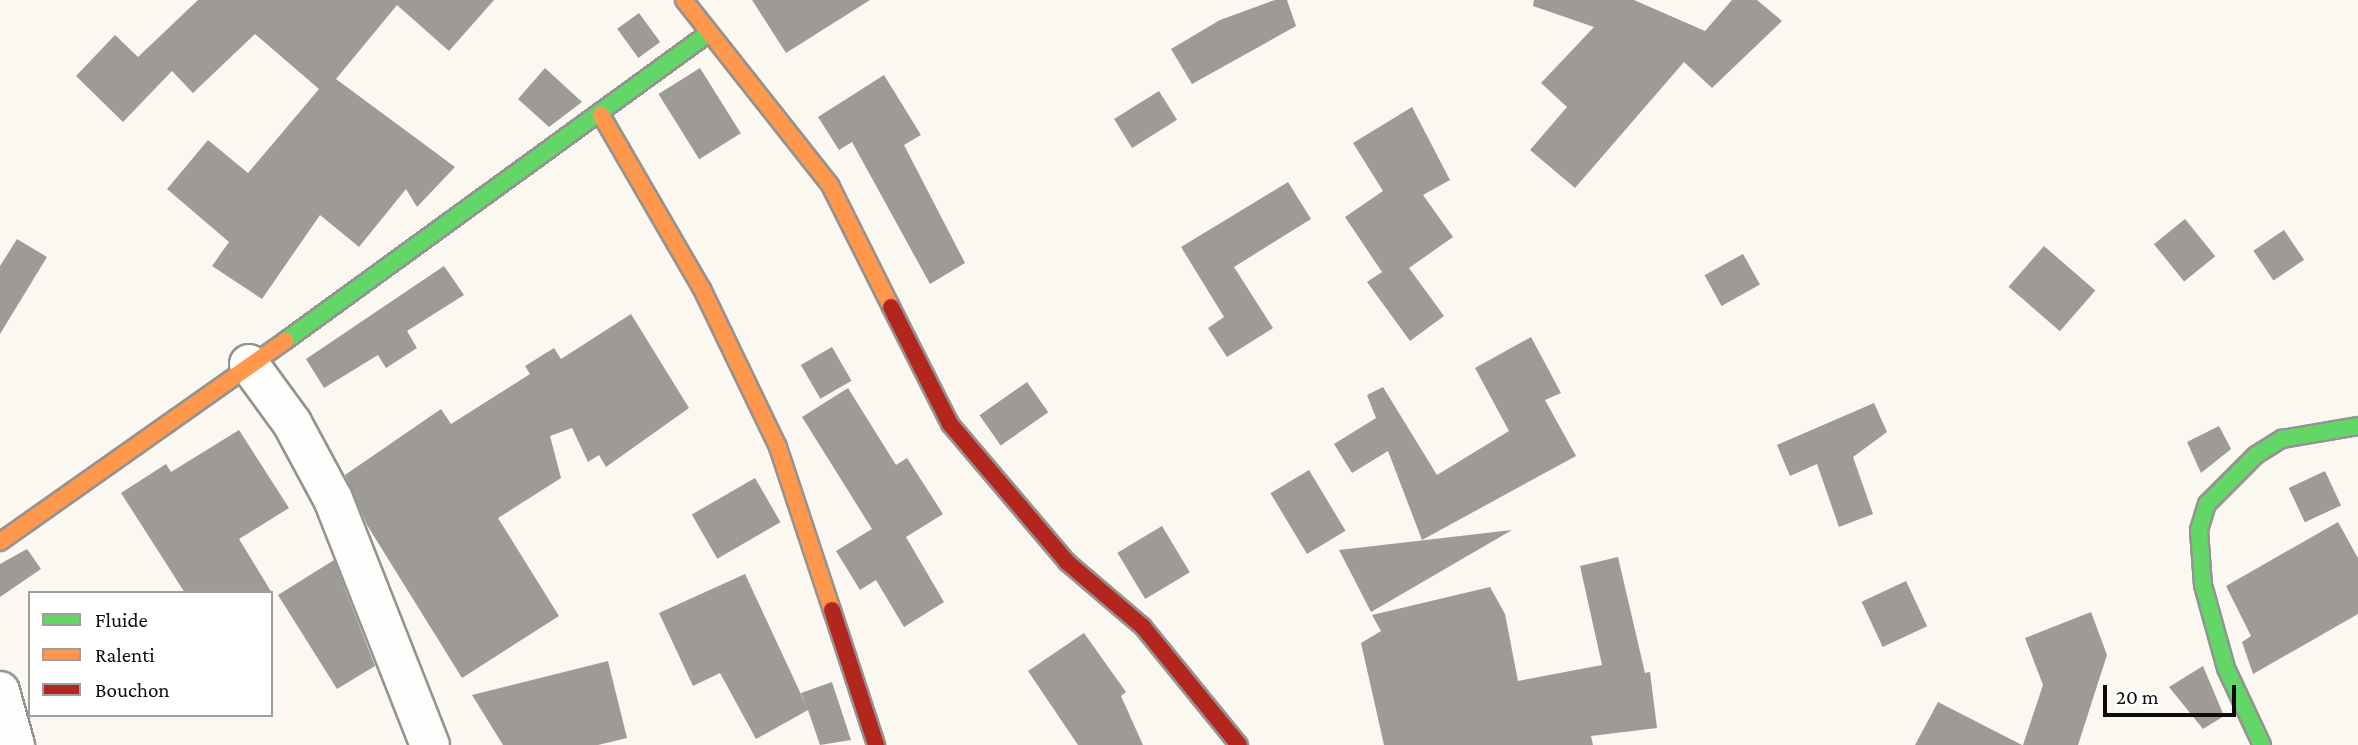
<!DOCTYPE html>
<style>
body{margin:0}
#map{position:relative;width:2358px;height:745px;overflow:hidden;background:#fbf8f1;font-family:"Crimson Pro",serif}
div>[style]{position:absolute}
.building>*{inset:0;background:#9e9b97;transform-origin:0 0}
.roads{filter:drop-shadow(2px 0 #949390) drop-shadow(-2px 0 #949390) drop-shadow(0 2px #949390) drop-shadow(0 -2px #949390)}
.street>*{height:38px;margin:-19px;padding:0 19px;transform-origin:19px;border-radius:19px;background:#fefefd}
.fast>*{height:16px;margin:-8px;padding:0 8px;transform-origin:8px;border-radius:8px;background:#63d668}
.slow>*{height:16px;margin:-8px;padding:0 8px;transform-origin:8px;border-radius:8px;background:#ff974d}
.jam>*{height:16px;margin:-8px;padding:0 8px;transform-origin:8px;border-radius:8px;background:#b3261e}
span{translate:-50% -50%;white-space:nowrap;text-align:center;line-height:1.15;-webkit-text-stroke:7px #fff;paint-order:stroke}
.legend{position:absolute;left:28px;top:591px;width:245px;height:126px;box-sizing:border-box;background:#fff;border:2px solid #9e9e9e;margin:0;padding:9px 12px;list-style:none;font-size:21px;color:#0d0d0d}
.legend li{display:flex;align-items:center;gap:14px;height:35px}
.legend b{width:35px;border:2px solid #9e9e9e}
.scale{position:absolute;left:2103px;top:685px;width:133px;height:32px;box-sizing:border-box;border:4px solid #0d0d0d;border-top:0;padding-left:9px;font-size:21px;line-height:24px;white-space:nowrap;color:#0d0d0d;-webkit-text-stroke:5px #fff;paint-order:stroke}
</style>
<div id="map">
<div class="building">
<i style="clip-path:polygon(198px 0,494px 0,449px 51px,397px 5px,336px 79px,455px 167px,417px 207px,406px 189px,359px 247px,320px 215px,262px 299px,212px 266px,229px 242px,167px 189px,208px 140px,248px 173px,319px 89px,255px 34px,193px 93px,172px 71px,123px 122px,76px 76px,115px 35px,138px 57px)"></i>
<i style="clip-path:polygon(752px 0,870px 0,786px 53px)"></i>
<i style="clip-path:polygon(1275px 0,1287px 0,1296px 26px,1192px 84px,1171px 49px,1220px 20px)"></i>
<i style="clip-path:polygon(1534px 0,1634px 0,1705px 31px,1732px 0,1757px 0,1782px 21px,1712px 88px,1684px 62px,1575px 188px,1530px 150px,1567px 107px,1541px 83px,1594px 27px,1533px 6px)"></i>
<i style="left:639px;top:13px;width:36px;height:27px;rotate:54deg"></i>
<i style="clip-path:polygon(545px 68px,582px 102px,549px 127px,518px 99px)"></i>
<i style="left:700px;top:68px;width:77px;height:49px;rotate:58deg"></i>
<i style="clip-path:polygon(884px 75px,921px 135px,904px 145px,965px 263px,930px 284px,852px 142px,839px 150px,818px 117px)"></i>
<i style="left:1159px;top:91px;width:34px;height:53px;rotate:58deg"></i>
<i style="clip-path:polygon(1412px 107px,1450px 180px,1423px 195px,1453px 237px,1409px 268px,1444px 316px,1410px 341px,1367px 282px,1382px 272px,1345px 217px,1383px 191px,1353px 143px)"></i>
<i style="clip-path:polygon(1288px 182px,1311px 219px,1234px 267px,1273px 328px,1227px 357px,1208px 328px,1224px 317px,1181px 247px)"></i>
<i style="left:2185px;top:219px;width:48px;height:40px;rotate:51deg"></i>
<i style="left:2284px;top:230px;width:36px;height:37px;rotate:56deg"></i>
<i style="clip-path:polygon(17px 239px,47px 257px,0 334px,0 266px)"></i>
<i style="left:2044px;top:246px;width:68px;height:54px;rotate:41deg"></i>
<i style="left:1743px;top:254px;width:35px;height:44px;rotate:61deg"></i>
<i style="clip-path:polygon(444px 266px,464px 295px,407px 331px,417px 348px,386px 368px,378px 355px,324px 388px,306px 359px)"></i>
<i style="clip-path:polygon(631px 314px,689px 408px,606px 467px,599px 455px,588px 462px,572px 428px,550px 436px,561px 478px,498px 518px,559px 616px,462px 678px,367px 525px,345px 475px,441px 409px,451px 424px,530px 374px,525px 366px,554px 348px,561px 359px)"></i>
<i style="clip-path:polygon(1531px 337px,1561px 393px,1545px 400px,1576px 456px,1422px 540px,1388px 451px,1352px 473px,1334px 444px,1376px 418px,1367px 395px,1383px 387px,1437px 475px,1509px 431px,1475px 368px)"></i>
<i style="left:832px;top:347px;width:39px;height:36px;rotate:60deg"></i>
<i style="left:1027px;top:382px;width:37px;height:58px;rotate:55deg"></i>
<i style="clip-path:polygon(848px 388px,896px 465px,907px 458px,943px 514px,906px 537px,944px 602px,904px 627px,876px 580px,860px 590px,836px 551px,872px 529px,802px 417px)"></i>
<i style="clip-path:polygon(1874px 403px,1887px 432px,1853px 457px,1873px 514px,1839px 527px,1817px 464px,1790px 476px,1777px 445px)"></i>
<i style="clip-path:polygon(2219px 426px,2231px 449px,2201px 473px,2187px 442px)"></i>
<i style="clip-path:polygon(239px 430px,289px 508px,239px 539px,272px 593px,185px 593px,121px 493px,166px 464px,171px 472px)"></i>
<i style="left:1309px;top:470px;width:71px;height:45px;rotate:59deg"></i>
<i style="left:2325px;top:471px;width:38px;height:40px;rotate:65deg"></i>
<i style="left:755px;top:478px;width:51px;height:73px;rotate:60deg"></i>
<i style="clip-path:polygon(2338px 522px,2358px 558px,2358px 614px,2253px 674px,2242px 642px,2251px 636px,2226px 586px)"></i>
<i style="left:1162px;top:526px;width:54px;height:52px;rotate:59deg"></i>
<i style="clip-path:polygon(1512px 530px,1371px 612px,1339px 550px)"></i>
<i style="clip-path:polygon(27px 549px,41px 569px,0 597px,0 564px)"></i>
<i style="clip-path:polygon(1618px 557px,1645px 673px,1650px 672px,1657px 728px,1591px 736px,1593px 745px,1384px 745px,1361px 643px,1381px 631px,1372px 615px,1490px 587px,1505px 614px,1518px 681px,1602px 665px,1580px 566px)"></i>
<i style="clip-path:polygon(334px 560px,375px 666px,337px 689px,278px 595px)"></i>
<i style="clip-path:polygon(745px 574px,806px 705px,801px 693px,832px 682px,851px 740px,820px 745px,808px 710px,756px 739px,720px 673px,693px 686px,659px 613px)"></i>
<i style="left:1906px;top:581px;width:50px;height:49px;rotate:65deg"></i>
<i style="clip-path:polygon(2091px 612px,2107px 655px,2078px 745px,2023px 745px,2043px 685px,2025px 638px)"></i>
<i style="clip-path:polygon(1084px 633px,1126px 692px,1121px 696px,1143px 745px,1078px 745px,1028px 671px)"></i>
<i style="clip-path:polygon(608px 661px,627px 738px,598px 745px,503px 745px,472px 695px)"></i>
<i style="clip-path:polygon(2203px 666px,2224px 716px,2203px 729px,2169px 687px)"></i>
<i style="clip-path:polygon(1938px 702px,2022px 745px,1915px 745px)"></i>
</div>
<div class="roads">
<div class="street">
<i style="left:249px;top:364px;width:73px;rotate:53.9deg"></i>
<i style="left:292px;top:423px;width:86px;rotate:61.7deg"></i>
<i style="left:333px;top:499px;width:264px;rotate:68.5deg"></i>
<i style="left:0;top:691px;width:56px;rotate:74.5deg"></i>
</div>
<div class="fast">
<i style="left:285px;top:341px;width:524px;rotate:-36deg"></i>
<i style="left:2262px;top:745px;width:85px;rotate:-115.1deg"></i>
<i style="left:2226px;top:668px;width:86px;rotate:-105.5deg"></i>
<i style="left:2203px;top:585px;width:55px;rotate:-94.2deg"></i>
<i style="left:2199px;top:530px;width:27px;rotate:-73deg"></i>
<i style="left:2207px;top:504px;width:69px;rotate:-45deg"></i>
<i style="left:2256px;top:455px;width:31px;rotate:-32deg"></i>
<i style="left:2282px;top:439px;width:77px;rotate:-9.7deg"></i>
</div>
<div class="slow">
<i style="left:684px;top:0;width:236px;rotate:51.7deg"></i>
<i style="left:830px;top:185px;width:136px;rotate:63.4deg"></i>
<i style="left:601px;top:115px;width:201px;rotate:59.9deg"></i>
<i style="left:702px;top:289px;width:175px;rotate:64.3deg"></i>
<i style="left:778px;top:447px;width:172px;rotate:71.7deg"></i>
<i style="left:0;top:542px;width:349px;rotate:-35.2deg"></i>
</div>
<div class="jam">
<i style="left:891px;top:307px;width:131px;rotate:63.2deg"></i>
<i style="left:950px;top:424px;width:181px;rotate:49.7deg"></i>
<i style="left:1067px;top:562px;width:100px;rotate:40.5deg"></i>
<i style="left:1143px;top:627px;width:152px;rotate:50.9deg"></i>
<i style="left:832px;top:610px;width:142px;rotate:71.9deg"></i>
</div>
</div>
<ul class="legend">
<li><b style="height:9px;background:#63d668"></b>Fluide</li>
<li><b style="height:9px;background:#ff974d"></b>Ralenti</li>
<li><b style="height:9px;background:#b3261e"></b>Bouchon</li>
</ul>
<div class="scale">20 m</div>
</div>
